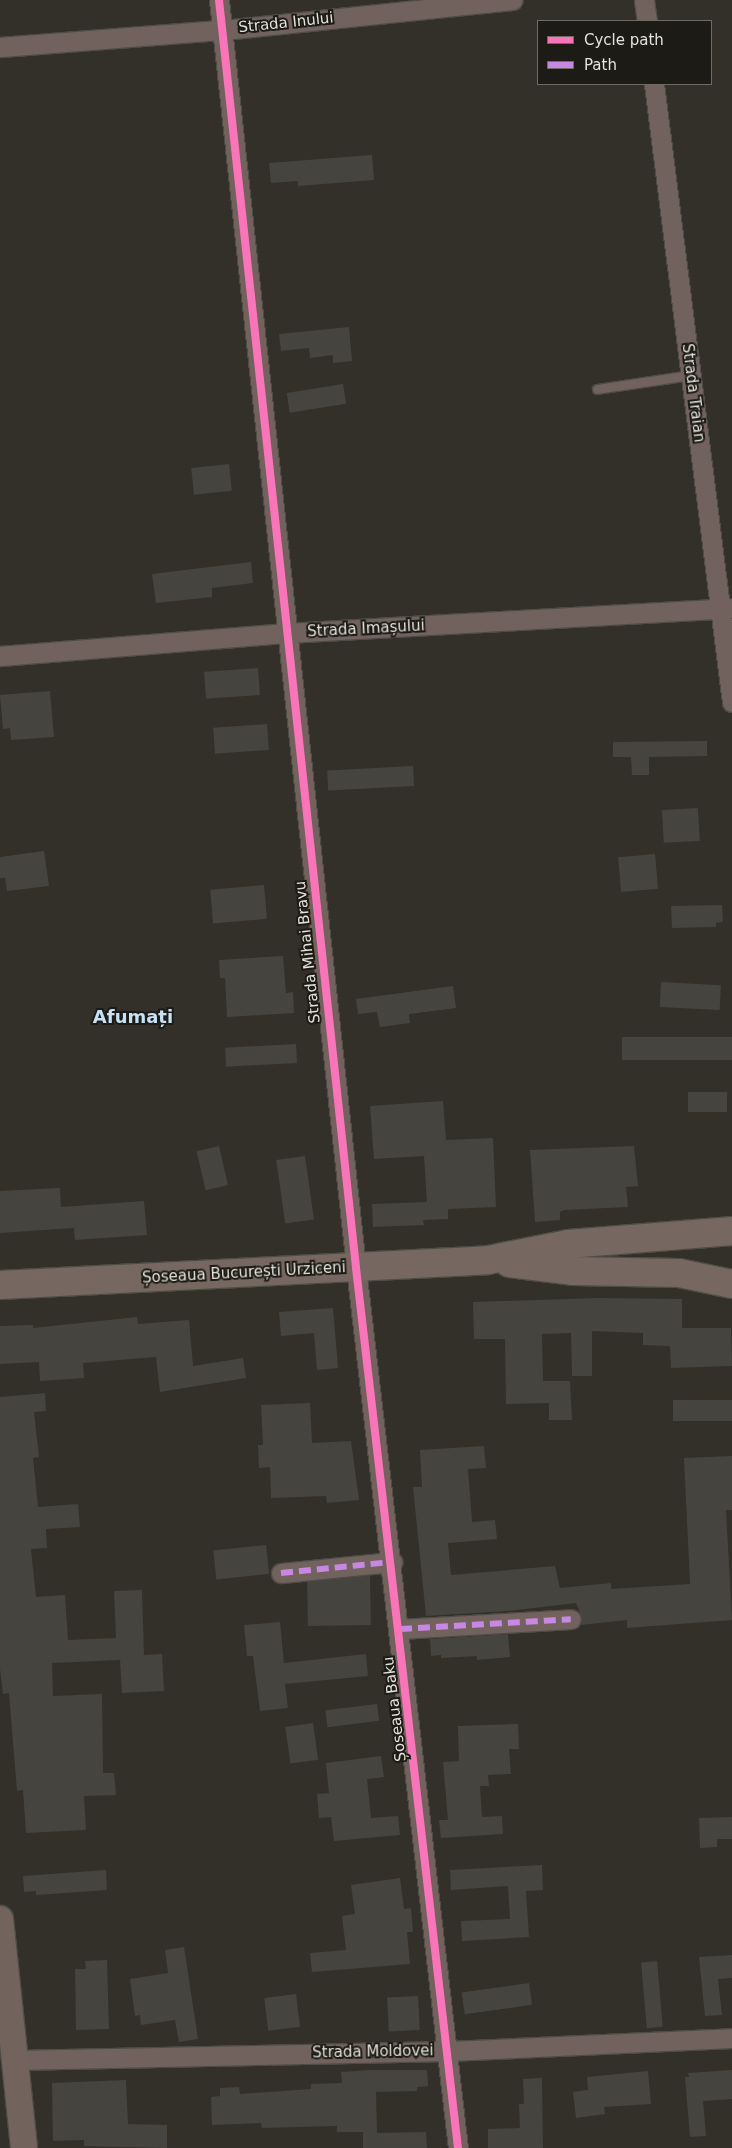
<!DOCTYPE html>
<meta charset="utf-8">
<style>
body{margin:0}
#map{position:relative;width:732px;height:2148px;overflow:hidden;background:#323029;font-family:"DejaVu Sans",sans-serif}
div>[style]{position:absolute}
.building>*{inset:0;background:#46443e;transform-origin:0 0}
.roads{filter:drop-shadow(1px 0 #4e4c46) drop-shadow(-1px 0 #4e4c46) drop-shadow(0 1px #4e4c46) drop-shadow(0 -1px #4e4c46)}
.lane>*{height:9px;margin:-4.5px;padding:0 4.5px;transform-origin:4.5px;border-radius:4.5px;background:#71625d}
.street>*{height:19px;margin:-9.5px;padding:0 9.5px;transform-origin:9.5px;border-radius:9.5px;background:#71625d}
.secondary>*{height:26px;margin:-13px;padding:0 13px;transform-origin:13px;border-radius:13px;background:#73635d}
.highway>*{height:28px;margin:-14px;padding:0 14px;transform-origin:14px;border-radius:14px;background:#766760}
.quiet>*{height:6px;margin-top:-3px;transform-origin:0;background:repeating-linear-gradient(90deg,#c787e3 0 12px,transparent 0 18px)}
.cycleway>*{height:8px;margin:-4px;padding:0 4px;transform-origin:4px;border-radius:4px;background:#fb73b8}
span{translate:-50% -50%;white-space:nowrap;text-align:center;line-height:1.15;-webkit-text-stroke:4px #1c1b15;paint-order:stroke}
.street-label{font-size:15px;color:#e4e2da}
.quarter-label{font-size:18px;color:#c8e1f6;font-weight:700}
.legend{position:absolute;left:537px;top:20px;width:175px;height:65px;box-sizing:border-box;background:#1c1b15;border:1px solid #6c6b64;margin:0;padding:6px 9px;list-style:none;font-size:15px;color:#e4e2da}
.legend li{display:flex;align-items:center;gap:10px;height:25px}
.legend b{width:25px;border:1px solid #6c6b64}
</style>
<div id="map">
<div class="building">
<i style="clip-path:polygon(372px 155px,374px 180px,298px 186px,298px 181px,271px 183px,269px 163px)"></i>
<i style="clip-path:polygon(349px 327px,352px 361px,333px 363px,333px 355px,310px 358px,309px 348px,281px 351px,279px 334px)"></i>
<i style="left:343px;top:384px;width:20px;height:57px;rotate:81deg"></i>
<i style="left:229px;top:464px;width:27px;height:38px;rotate:84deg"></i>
<i style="clip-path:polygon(251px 562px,253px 583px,212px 588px,212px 597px,156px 603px,152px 574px)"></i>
<i style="left:258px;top:668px;width:27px;height:54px;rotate:86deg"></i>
<i style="clip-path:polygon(50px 691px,54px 737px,11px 740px,10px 728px,3px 729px,0 695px)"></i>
<i style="left:267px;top:724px;width:26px;height:54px;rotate:86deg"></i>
<i style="clip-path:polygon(707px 741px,707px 756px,649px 757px,649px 775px,632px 775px,631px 757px,613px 757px,613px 742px)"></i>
<i style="left:413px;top:766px;width:20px;height:86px;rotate:87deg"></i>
<i style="left:698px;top:808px;width:33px;height:36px;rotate:87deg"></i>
<i style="clip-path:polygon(44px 851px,49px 886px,7px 891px,5px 878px,0 878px,0 857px)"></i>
<i style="left:655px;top:854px;width:35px;height:37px;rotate:85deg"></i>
<i style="left:264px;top:885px;width:34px;height:54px;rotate:85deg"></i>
<i style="clip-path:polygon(722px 905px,723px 922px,716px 923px,716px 927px,672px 928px,671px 906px)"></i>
<i style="clip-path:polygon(283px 956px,286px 993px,293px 992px,294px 1013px,227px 1017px,225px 978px,220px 978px,219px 960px)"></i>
<i style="left:661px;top:982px;width:60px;height:25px;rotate:3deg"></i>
<i style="clip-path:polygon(453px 986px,456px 1008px,409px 1014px,410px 1023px,380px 1027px,377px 1012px,358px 1014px,356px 999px)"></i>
<i style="left:732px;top:1037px;width:23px;height:110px;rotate:90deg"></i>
<i style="left:296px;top:1044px;width:19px;height:71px;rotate:87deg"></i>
<i style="left:688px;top:1092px;width:39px;height:20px"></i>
<i style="clip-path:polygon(443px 1101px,446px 1140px,493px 1138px,496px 1207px,448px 1209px,448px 1219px,423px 1220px,424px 1225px,373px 1227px,372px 1204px,427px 1202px,424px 1156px,374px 1159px,370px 1106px)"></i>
<i style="left:219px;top:1146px;width:40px;height:23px;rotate:77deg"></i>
<i style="clip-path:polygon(634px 1146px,638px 1186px,626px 1187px,628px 1207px,564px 1210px,560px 1212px,560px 1220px,535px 1222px,530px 1150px)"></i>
<i style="left:305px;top:1156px;width:64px;height:29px;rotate:82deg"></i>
<i style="clip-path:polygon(60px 1188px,61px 1207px,144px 1201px,147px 1235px,75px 1240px,74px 1228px,0 1233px,0 1191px)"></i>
<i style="clip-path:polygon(598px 1298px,682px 1299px,682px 1328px,731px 1328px,732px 1366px,671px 1368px,670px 1346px,643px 1345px,643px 1333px,592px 1331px,592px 1376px,572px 1376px,571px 1333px,542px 1334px,543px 1381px,570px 1381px,572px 1420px,549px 1420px,549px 1403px,506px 1404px,505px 1339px,474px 1339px,473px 1302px)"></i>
<i style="clip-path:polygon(333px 1308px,338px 1368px,317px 1370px,314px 1333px,281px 1336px,279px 1312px)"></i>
<i style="clip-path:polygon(137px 1317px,138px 1324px,189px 1320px,193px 1366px,243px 1358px,246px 1378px,160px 1392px,156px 1357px,83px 1363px,84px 1378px,40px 1381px,39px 1362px,0 1364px,0 1326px,33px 1325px,33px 1328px)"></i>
<i style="clip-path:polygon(45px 1393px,46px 1411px,34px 1412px,39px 1457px,33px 1458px,38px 1507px,78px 1504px,80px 1527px,46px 1529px,47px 1548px,31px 1549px,36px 1597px,65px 1595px,68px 1640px,116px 1638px,114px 1591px,142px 1590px,144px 1655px,162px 1654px,164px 1691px,122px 1693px,120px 1660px,52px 1663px,53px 1696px,102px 1694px,103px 1773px,114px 1773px,116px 1795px,84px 1796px,86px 1830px,26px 1833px,23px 1790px,17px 1791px,9px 1693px,3px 1694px,0 1669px,0 1397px)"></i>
<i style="left:732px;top:1400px;width:21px;height:59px;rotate:90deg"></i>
<i style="clip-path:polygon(310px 1403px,312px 1443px,351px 1441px,359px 1500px,327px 1503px,326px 1496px,271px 1498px,270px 1467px,259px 1468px,258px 1445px,263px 1445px,261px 1405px)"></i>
<i style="clip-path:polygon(484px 1446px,486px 1468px,468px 1469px,472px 1522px,495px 1520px,497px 1539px,448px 1543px,451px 1575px,555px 1566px,560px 1588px,611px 1583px,611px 1589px,690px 1584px,684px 1458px,732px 1456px,732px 1510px,726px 1510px,732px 1620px,627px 1628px,627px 1620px,581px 1625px,582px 1618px,576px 1603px,507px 1611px,426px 1616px,413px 1487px,422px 1487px,420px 1450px)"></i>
<i style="left:266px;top:1545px;width:29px;height:53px;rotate:84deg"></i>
<i style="left:370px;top:1576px;width:49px;height:63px;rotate:89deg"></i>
<i style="clip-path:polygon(280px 1622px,284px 1663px,366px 1654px,368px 1676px,285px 1684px,288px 1708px,260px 1711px,253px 1656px,247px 1656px,244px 1625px)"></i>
<i style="clip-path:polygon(508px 1634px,510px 1657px,477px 1660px,477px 1656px,441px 1658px,441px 1655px,431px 1656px,430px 1639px)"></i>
<i style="left:377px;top:1704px;width:17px;height:52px;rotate:83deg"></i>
<i style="left:313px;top:1723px;width:37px;height:28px;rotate:82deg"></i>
<i style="clip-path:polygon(518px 1724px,519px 1749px,509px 1749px,511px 1774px,488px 1775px,489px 1786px,480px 1786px,482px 1817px,502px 1816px,503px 1834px,441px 1838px,439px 1820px,448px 1820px,443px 1762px,459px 1761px,458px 1726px)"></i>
<i style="clip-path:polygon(381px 1756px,384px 1777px,367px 1779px,371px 1818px,398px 1816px,400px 1835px,334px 1841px,331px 1817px,319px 1818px,317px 1794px,329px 1793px,326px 1763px)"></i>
<i style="clip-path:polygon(732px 1817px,732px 1839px,717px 1839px,717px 1847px,700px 1848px,699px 1818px)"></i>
<i style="clip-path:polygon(542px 1865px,543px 1890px,526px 1891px,529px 1937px,462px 1941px,461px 1921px,510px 1919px,508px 1886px,451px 1890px,450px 1870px)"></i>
<i style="clip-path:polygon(106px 1870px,107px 1890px,36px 1895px,36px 1891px,24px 1892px,23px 1876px)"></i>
<i style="clip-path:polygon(400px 1878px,404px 1909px,411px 1908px,413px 1932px,407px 1932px,410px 1964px,312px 1972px,310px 1953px,346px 1950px,342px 1916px,355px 1914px,351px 1885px)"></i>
<i style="clip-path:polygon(184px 1947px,198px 2039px,179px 2042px,175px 2020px,141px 2025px,140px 2015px,135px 2016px,130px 1979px,168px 1973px,165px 1950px)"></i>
<i style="clip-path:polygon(732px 1955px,732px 1978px,718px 1979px,722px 2015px,705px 2016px,699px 1957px)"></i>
<i style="clip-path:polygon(107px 1960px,109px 2029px,76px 2030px,75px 1969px,86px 1969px,85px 1961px)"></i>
<i style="left:657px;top:1961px;width:66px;height:16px;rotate:85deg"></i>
<i style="left:529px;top:1983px;width:22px;height:68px;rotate:82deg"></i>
<i style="left:296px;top:1994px;width:33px;height:32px;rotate:83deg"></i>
<i style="left:418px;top:1996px;width:34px;height:31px;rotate:87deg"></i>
<i style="clip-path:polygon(371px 2070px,427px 2070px,428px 2086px,417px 2087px,417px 2091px,376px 2092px,377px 2133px,426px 2132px,427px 2148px,363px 2148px,363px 2132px,337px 2132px,337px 2126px,262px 2128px,261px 2123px,212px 2125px,211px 2097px,220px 2096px,220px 2088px,239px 2087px,240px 2094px,311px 2089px,311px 2084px,342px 2083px,341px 2072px)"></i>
<i style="clip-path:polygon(732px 2070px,732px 2099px,703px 2101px,706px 2136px,690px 2137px,685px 2077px,689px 2077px,688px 2073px)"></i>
<i style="clip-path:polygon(648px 2071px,651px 2104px,604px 2107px,605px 2114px,576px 2118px,573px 2092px,588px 2090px,587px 2077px)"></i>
<i style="clip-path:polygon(542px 2078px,543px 2148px,488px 2148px,488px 2129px,520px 2128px,519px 2104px,524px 2104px,523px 2079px)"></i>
<i style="clip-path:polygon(126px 2080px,128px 2124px,167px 2125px,167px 2148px,84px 2146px,84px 2140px,53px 2141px,52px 2083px)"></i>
</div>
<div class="roads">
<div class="lane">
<i style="left:597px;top:389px;width:95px;rotate:-8.5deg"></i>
</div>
<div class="street">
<i style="left:219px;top:0;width:1275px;rotate:83.83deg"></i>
<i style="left:356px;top:1268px;width:886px;rotate:83.39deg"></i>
<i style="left:644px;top:0;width:21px;rotate:82deg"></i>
<i style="left:0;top:47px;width:224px;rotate:-4.4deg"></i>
<i style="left:223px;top:30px;width:291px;rotate:-5.9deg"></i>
<i style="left:654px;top:84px;width:623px;rotate:82.81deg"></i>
<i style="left:0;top:656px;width:288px;rotate:-4.6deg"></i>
<i style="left:287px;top:633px;width:446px;rotate:-3.2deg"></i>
<i style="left:281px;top:1573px;width:112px;rotate:-5.7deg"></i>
<i style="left:400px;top:1629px;width:171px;rotate:-3.3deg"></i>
<i style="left:15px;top:2060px;width:433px;rotate:-1.2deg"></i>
<i style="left:448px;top:2051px;width:284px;rotate:-2.6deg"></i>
</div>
<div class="secondary">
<i style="left:0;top:1919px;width:230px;rotate:84deg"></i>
</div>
<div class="highway">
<i style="left:509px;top:1263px;width:64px;rotate:7.1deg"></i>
<i style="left:573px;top:1271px;width:106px;rotate:1.1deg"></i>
<i style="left:679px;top:1273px;width:54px;rotate:11.7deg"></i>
<i style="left:0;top:1285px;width:489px;rotate:-2.9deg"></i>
<i style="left:488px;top:1260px;width:82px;rotate:-11.3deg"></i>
<i style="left:568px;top:1244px;width:165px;rotate:-4.5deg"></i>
</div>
</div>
<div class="quiet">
<i style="left:281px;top:1573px;width:112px;rotate:-5.7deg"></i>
<i style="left:400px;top:1629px;width:171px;rotate:-3.3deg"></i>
</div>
<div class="cycleway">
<i style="left:219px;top:0;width:1275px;rotate:83.83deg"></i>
<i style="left:356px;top:1268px;width:886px;rotate:83.39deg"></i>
</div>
<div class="street-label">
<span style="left:286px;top:23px;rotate:-6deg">Strada Inului</span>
<span style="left:693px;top:393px;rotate:83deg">Strada Traian</span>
<span style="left:366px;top:629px;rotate:-3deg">Strada Imașului</span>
<span style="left:308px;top:952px;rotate:-96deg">Strada Mihai Bravu</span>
<span style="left:244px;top:1273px;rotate:-3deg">Șoseaua București Urziceni</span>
<span style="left:395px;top:1709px;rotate:-97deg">Șoseaua Baku</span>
<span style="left:373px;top:2052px;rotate:-1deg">Strada Moldovei</span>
</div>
<div class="quarter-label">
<span style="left:133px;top:1017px">Afumați</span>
</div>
<ul class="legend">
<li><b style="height:6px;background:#fb73b8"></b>Cycle path</li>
<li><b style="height:6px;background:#c787e3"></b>Path</li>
</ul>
</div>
